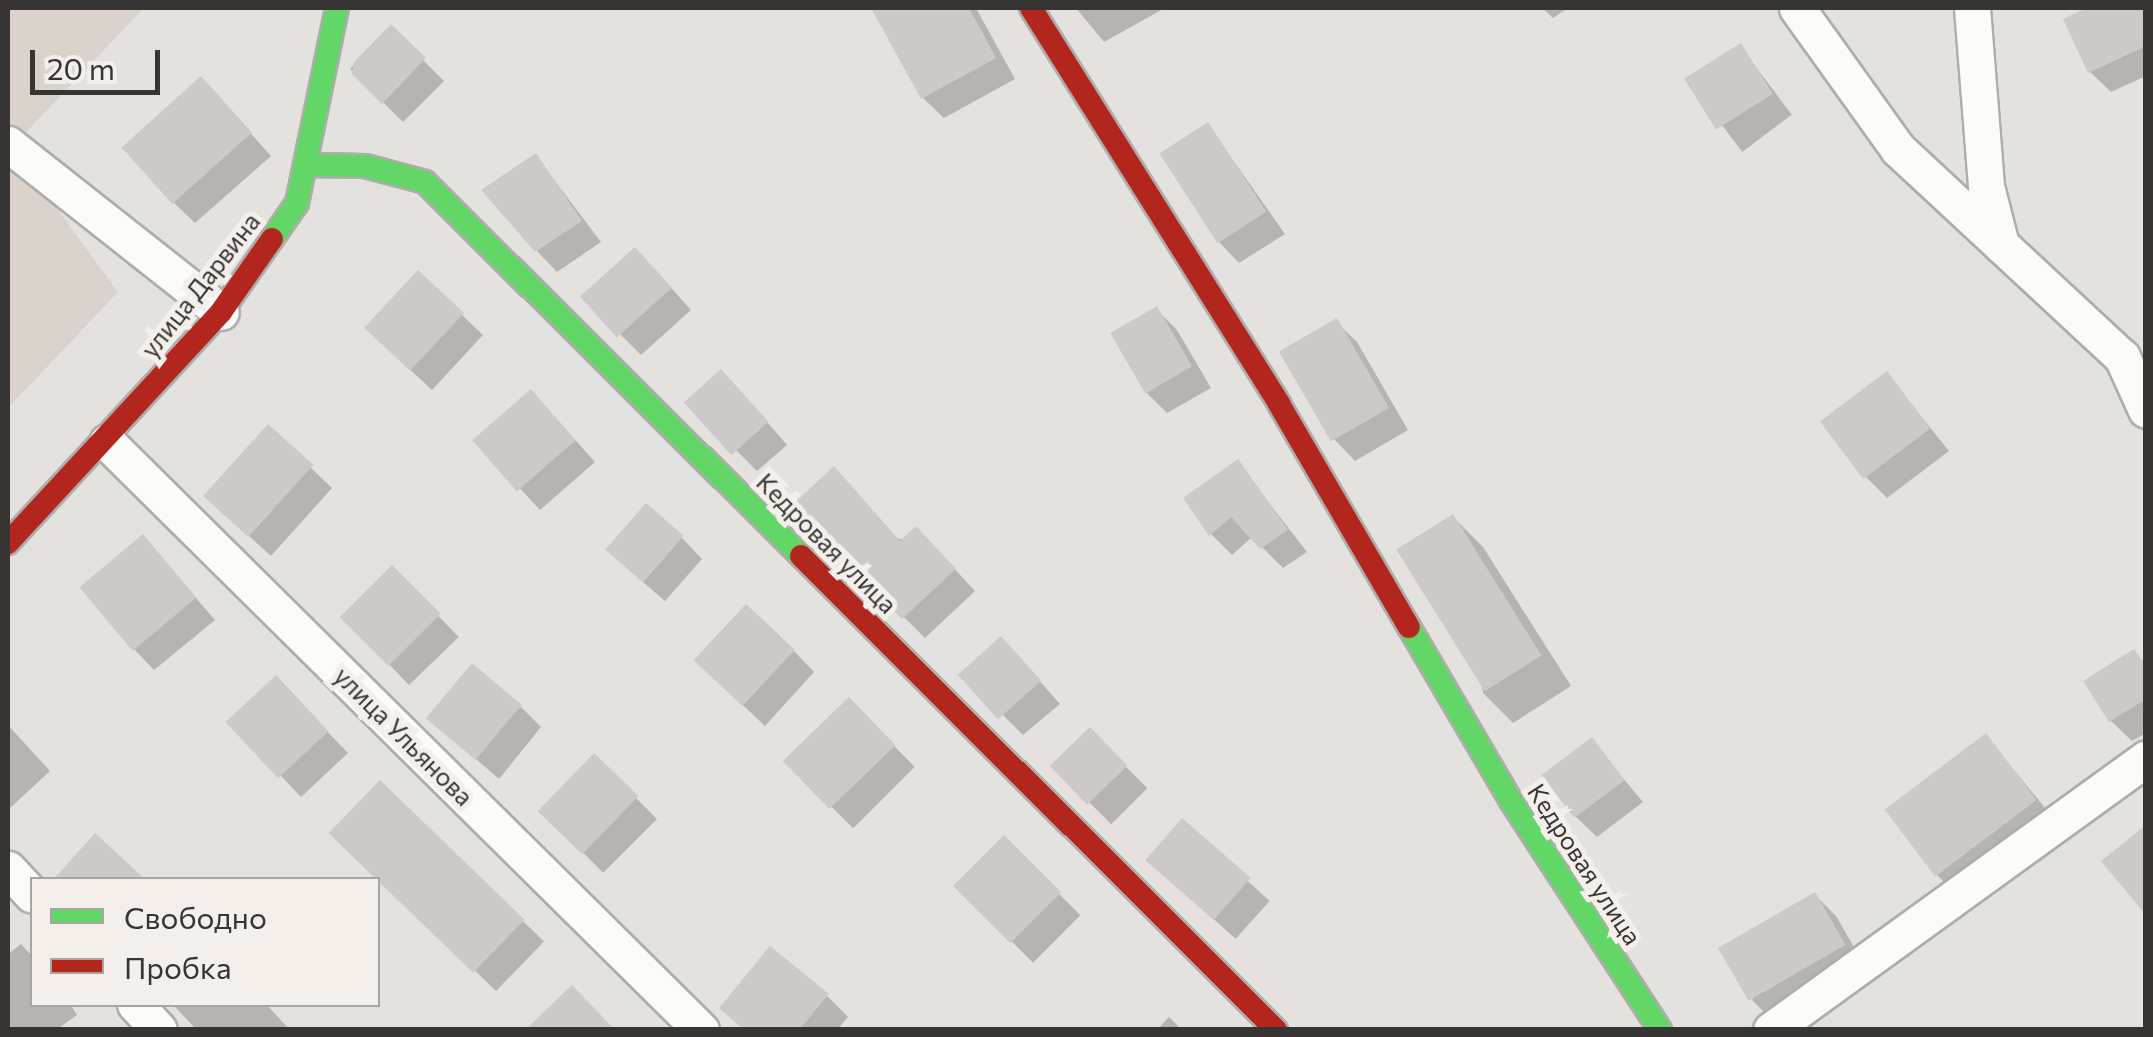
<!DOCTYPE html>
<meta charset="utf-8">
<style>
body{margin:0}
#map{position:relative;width:2153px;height:1037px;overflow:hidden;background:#e4e2df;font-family:Commissioner,sans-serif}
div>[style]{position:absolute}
.built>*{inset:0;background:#dad3cc}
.shadow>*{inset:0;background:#0003;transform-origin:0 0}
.building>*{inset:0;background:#cccac8;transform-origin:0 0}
.roads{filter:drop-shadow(2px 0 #afadab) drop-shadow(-2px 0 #afadab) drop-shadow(0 2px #afadab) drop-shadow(0 -2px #afadab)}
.street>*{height:35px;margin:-17.5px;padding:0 17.5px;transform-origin:17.5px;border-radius:17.5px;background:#fbfbfa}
.fast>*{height:22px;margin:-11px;padding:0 11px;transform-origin:11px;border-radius:11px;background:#63d668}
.jam>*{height:22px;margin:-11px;padding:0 11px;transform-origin:11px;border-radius:11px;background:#b3261e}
span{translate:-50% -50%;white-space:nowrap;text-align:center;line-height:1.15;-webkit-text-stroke:10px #f4efea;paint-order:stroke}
.street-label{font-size:25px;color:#373533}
.frame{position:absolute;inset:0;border:10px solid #373533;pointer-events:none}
.legend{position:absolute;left:30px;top:877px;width:350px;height:130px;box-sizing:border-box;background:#f4efea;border:2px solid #a8a5a1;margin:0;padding:12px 18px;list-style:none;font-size:30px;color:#373533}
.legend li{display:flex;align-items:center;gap:20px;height:50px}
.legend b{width:50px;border:2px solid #a8a5a1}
.scale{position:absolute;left:30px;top:50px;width:130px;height:45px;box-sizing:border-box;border:5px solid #373533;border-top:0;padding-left:12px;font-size:30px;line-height:35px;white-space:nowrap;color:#373533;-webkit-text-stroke:8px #f4efea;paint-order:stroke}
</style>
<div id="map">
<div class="built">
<i style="clip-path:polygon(8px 8px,144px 8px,12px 147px,118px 292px,8px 408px)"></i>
</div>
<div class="shadow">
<i style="clip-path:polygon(897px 8px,976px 8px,1015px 79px,944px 118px,923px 98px,879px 17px)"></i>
<i style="clip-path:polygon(1076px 8px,1165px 8px,1104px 42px)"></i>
<i style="clip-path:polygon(1542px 8px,1568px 8px,1553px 18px)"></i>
<i style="clip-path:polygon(2093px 8px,2146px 8px,2146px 76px,2111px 92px,2090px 72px,2066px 20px)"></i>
<i style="left:391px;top:28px;width:75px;height:58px;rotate:45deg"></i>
<i style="left:1740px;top:46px;width:86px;height:62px;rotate:53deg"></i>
<i style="clip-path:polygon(221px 100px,271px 156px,195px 223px,174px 203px)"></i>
<i style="clip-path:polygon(1208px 125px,1285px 234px,1239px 263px,1219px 242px)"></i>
<i style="clip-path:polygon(536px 156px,601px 242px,557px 272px,537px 251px)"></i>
<i style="clip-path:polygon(656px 271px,691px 310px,641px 355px,583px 297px)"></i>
<i style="clip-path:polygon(1156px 309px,1177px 330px,1211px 388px,1167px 413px,1146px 392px)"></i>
<i style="clip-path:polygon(462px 315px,483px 335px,432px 390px,388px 349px)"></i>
<i style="clip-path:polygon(1336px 322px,1357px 342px,1408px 430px,1355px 461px,1335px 440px)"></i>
<i style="clip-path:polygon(1887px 374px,1949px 451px,1887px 498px,1866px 477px)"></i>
<i style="clip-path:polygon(742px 393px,787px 445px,757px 471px,688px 402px)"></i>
<i style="clip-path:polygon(551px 413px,595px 462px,540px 510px,476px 441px)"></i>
<i style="clip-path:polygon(268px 427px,332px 488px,271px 556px,226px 515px)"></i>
<i style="clip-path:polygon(1238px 463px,1307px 552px,1283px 568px,1252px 537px,1232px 555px,1211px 534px)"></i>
<i style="clip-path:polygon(793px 507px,937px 550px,975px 591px,925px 638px)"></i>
<i style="clip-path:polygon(1453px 517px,1483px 547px,1571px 686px,1513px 723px,1483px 693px)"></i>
<i style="clip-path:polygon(143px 537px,215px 620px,154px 670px,134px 649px)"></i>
<i style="clip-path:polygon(682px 538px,702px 559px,665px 601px,629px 570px)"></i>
<i style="left:392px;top:568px;width:96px;height:69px;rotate:46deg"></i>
<i style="clip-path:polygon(794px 651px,814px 672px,765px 726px,718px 682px)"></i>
<i style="clip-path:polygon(2134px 653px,2146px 664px,2146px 733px,2132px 741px,2111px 721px)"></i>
<i style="clip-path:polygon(1021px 660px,1060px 704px,1023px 735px,961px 674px)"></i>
<i style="clip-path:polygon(296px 699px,348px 753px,301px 797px,230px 722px)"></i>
<i style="left:849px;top:701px;width:93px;height:87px;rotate:45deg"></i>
<i style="clip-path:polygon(521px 707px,541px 727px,499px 779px,430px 719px)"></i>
<i style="clip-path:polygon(8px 725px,50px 771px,8px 810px)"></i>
<i style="left:1090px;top:731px;width:81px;height:51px;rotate:45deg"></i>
<i style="clip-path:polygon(1986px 736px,2064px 831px,1966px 904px,1936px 874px)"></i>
<i style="clip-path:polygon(1592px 741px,1643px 802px,1597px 837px,1576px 817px)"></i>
<i style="left:594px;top:756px;width:89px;height:76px;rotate:45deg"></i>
<i style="left:380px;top:783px;width:228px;height:69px;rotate:44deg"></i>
<i style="left:1182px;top:822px;width:118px;height:51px;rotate:42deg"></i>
<i style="left:1004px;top:839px;width:108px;height:67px;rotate:45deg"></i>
<i style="clip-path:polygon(1815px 895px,1836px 916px,1865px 966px,1772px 1020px,1752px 1000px)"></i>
<i style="clip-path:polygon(21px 944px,32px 956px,32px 1004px,70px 1004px,77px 1015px,56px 1030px,8px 1030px,8px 954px)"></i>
<i style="clip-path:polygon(827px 996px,848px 1017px,837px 1030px,744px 1030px)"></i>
<i style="clip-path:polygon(172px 1004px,266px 1004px,290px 1030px,197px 1030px)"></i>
<i style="clip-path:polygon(1169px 1017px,1182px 1030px,1157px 1030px)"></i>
</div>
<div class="building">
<i style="clip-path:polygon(871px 8px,969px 8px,996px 58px,921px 99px)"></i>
<i style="clip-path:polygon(2087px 8px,2146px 8px,2146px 46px,2088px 73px,2063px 19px)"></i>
<i style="clip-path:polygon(391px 24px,426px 58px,382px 104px,352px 74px,354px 62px)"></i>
<i style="left:1741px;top:43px;width:60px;height:67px;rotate:58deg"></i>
<i style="left:201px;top:76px;width:76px;height:107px;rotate:48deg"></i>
<i style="left:1208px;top:122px;width:107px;height:58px;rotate:57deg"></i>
<i style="clip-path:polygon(536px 153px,582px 221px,535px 252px,481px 190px)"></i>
<i style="left:635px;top:247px;width:55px;height:74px;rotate:48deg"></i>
<i style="left:418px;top:270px;width:63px;height:79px;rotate:43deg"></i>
<i style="left:1157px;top:306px;width:70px;height:54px;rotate:60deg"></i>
<i style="left:1337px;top:318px;width:104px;height:67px;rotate:60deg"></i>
<i style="left:721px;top:369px;width:71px;height:50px;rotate:48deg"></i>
<i style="left:1887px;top:371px;width:72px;height:84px;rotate:53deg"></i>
<i style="left:531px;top:389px;width:68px;height:78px;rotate:49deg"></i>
<i style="left:268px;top:424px;width:61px;height:97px;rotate:42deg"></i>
<i style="clip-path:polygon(1238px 459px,1288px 530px,1260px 549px,1231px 517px,1209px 536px,1183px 498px)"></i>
<i style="clip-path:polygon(834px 466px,900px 541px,916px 526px,956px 569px,902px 619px,790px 507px)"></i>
<i style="left:646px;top:503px;width:50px;height:62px;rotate:41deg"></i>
<i style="left:1453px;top:514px;width:167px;height:67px;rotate:58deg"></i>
<i style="left:143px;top:534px;width:83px;height:83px;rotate:50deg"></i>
<i style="left:392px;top:565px;width:69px;height:74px;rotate:45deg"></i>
<i style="left:746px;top:604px;width:67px;height:77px;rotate:43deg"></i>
<i style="left:1001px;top:636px;width:60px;height:58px;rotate:48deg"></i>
<i style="clip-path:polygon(2134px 649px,2146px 667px,2146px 699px,2109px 722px,2083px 681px)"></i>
<i style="left:472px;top:663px;width:65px;height:72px;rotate:40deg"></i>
<i style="left:276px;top:675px;width:77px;height:69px;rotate:47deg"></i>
<i style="left:849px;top:697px;width:67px;height:92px;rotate:46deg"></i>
<i style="left:1090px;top:727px;width:54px;height:56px;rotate:46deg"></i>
<i style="left:1986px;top:733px;width:84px;height:127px;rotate:53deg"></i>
<i style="left:1592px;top:737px;width:54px;height:63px;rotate:53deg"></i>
<i style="left:594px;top:753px;width:62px;height:81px;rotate:44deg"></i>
<i style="left:380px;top:780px;width:201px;height:74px;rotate:44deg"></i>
<i style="left:1182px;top:818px;width:91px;height:56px;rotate:41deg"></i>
<i style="clip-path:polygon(2146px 825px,2146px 915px,2101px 861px)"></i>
<i style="clip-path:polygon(95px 833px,146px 880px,53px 880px)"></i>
<i style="left:1004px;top:835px;width:81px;height:72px;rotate:45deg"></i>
<i style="left:1815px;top:892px;width:61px;height:112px;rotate:60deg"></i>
<i style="clip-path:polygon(770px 946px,829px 994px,799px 1030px,744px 1030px,719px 1008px)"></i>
<i style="clip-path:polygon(572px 985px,615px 1030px,525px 1030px)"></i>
</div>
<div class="roads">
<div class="street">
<i style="left:1797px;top:8px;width:173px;rotate:54.4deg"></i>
<i style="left:1898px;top:149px;width:306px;rotate:42.9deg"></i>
<i style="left:2122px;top:357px;width:58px;rotate:65.6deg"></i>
<i style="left:1972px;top:8px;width:179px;rotate:85.5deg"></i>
<i style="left:1986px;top:186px;width:61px;rotate:75.7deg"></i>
<i style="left:8px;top:144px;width:271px;rotate:38.3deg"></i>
<i style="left:107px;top:442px;width:836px;rotate:44.71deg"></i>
<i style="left:8px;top:869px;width:35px;rotate:47deg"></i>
<i style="left:135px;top:1004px;width:35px;rotate:47deg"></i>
<i style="left:1771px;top:1030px;width:463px;rotate:-35.9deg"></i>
</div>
<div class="fast">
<i style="left:305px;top:165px;width:60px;rotate:1deg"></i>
<i style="left:365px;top:166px;width:62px;rotate:14.9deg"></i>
<i style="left:425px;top:182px;width:530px;rotate:44.85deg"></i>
<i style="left:272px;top:239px;width:44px;rotate:-55.2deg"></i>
<i style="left:297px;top:203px;width:199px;rotate:-78.4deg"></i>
<i style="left:1409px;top:627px;width:202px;rotate:59.6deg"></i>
<i style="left:1511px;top:801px;width:273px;rotate:56.9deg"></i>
</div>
<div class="jam">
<i style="left:1031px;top:8px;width:467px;rotate:57.9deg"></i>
<i style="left:1279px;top:404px;width:258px;rotate:59.8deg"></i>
<i style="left:8px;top:543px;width:314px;rotate:-47.3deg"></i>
<i style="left:221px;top:312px;width:89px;rotate:-55.1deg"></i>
<i style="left:801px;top:556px;width:671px;rotate:44.94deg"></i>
</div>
</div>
<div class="street-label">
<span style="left:200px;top:285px;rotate:-52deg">улица Дарвина</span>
<span style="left:827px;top:543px;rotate:45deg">Кедровая улица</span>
<span style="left:404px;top:736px;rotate:45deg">улица Ульянова</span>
<span style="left:1585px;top:864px;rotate:57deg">Кедровая улица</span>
</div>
<div class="frame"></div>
<ul class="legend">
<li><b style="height:12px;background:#63d668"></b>Свободно</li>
<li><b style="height:12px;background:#b3261e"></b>Пробка</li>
</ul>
<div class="scale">20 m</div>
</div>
